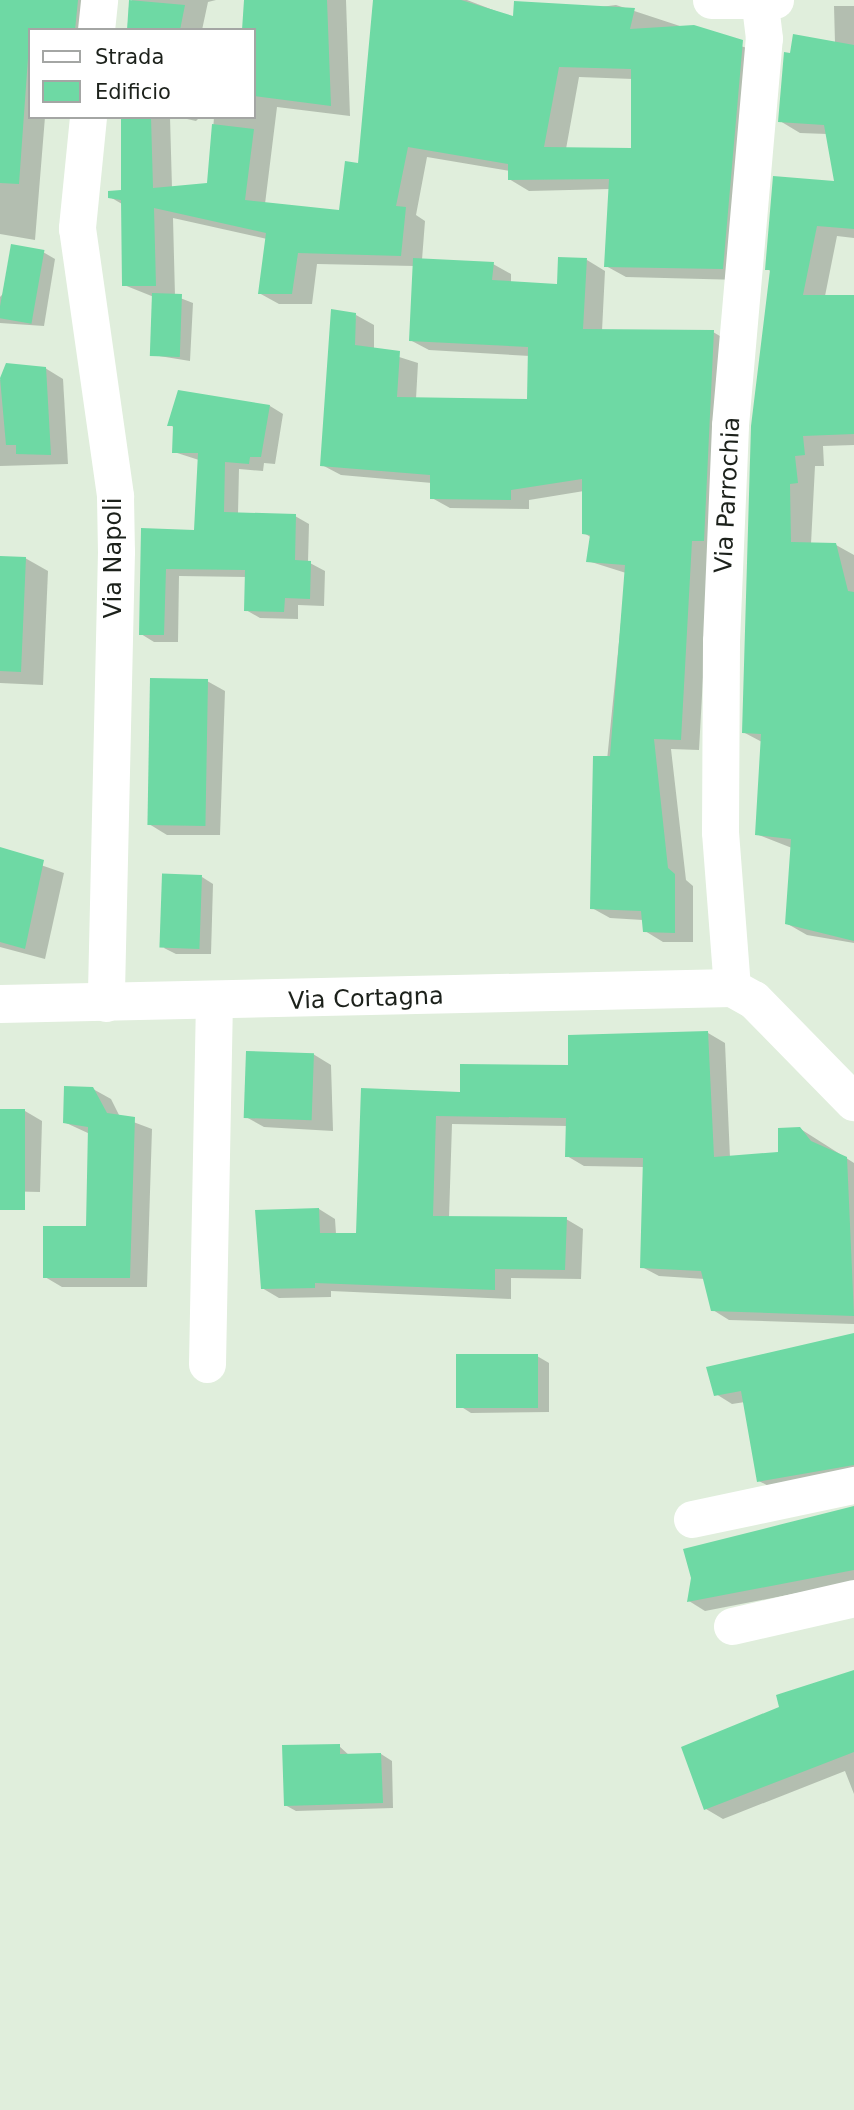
<!DOCTYPE html>
<style>
body{margin:0}
#map{position:relative;width:854px;height:2110px;overflow:hidden;background:#e0eedc;font-family:"DejaVu Sans",sans-serif}
div>[style]{position:absolute}
.shadow>*{inset:0;background:#0003}
.building>*{inset:0;background:#6ed9a4;transform-origin:0 0}
.street>*{height:37px;margin:-18.5px;padding:0 18.5px;transform-origin:18.5px;border-radius:18.5px;background:#fff}
.secondary>*{height:38px;margin:-19px;padding:0 19px;transform-origin:19px;border-radius:19px;background:#fff}
span{translate:-50% -50%;white-space:nowrap;text-align:center;line-height:1.15;-webkit-text-stroke:5px #fff;paint-order:stroke}
.street-label{font-size:24px;color:#1c211b}
.legend{position:absolute;left:28px;top:28px;width:228px;height:91px;box-sizing:border-box;background:#fff;border:2px solid #a4a6a4;margin:0;padding:9px 12px;list-style:none;font-size:21px;color:#1c211b}
.legend li{display:flex;align-items:center;gap:14px;height:35px}
.legend b{width:35px;border:2px solid #a4a6a4}
</style>
<div id="map">
<div class="shadow">
<i style="clip-path:polygon(0 0,99px 0,98px 30px,30px 30px,30px 117px,45px 117px,35px 240px,0 234px)"></i>
<i style="clip-path:polygon(132px 0,216px 0,208px 2px,202px 30px,130px 30px)"></i>
<i style="clip-path:polygon(evenodd,246px 0,346px 0,350px 116px,277px 107px,265px 204px,340px 212px,359px 165px,392px 0,467px 0,514px 18px,616px 5px,762px 53px,742px 280px,626px 277px,606px 266px,610px 189px,529px 191px,509px 179px,510px 171px,427px 157px,416px 215px,425px 221px,422px 260px,493px 264px,511px 274px,511px 283px,558px 286px,587px 260px,605px 271px,602px 331px,713px 332px,732px 343px,710px 550px,699px 750px,671px 749px,686px 880px,693px 886px,693px 942px,663px 942px,645px 931px,643px 920px,610px 918px,592px 908px,626px 573px,588px 561px,592px 538px,584px 533px,584px 491px,529px 500px,529px 509px,450px 508px,432px 498px,432px 483px,341px 475px,322px 465px,356px 315px,374px 325px,374px 349px,418px 363px,416px 399px,529px 401px,530px 356px,429px 350px,410px 340px,415px 266px,317px 264px,312px 304px,279px 304px,259px 293px,267px 239px,173px 218px,175px 296px,193px 303px,190px 361px,153px 355px,154px 297px,124px 285px,122px 204px,110px 197px,122px 192px,126px 117px,170px 117px,172px 188px,209px 185px,214px 117px,254px 117px,254px 30px,246px 0,579px 77px,633px 79px,633px 150px,566px 149px,579px 77px)"></i>
<i style="clip-path:polygon(834px 6px,854px 6px,854px 238px,837px 236px,825px 296px,854px 296px,854px 445px,823px 446px,824px 466px,815px 466px,811px 544px,836px 545px,854px 555px,854px 943px,807px 935px,786px 923px,792px 848px,756px 834px,762px 742px,743px 732px,753px 426px,772px 272px,767px 269px,836px 183px,827px 134px,800px 133px,780px 121px,791px 56px,835px 43px)"></i>
<i style="clip-path:polygon(178px 117px,200px 117px,196px 121px)"></i>
<i style="clip-path:polygon(43px 252px,55px 259px,44px 326px,0 323px,0 297px)"></i>
<i style="clip-path:polygon(45px 368px,63px 379px,68px 464px,0 466px,0 380px)"></i>
<i style="clip-path:polygon(270px 406px,283px 414px,275px 464px,264px 463px,263px 471px,239px 469px,238px 514px,295px 516px,309px 524px,308px 562px,325px 571px,324px 606px,298px 605px,298px 619px,260px 618px,246px 610px,247px 577px,179px 576px,178px 642px,154px 642px,141px 634px,143px 530px,196px 532px,199px 460px,174px 452px,175px 428px,170px 425px)"></i>
<i style="clip-path:polygon(0 557px,25px 558px,48px 571px,43px 685px,0 683px)"></i>
<i style="clip-path:polygon(207px 681px,225px 691px,220px 835px,167px 835px,149px 824px)"></i>
<i style="clip-path:polygon(0 851px,64px 873px,45px 959px,0 947px)"></i>
<i style="clip-path:polygon(202px 877px,213px 884px,211px 954px,176px 954px,164px 948px)"></i>
<i style="clip-path:polygon(708px 1033px,725px 1043px,730px 1158px,779px 1154px,799px 1128px,854px 1163px,854px 1324px,729px 1320px,713px 1310px,705px 1279px,659px 1276px,642px 1267px,644px 1167px,584px 1166px,567px 1156px,568px 1126px,452px 1124px,449px 1218px,566px 1219px,583px 1229px,581px 1279px,511px 1278px,511px 1299px,331px 1291px,331px 1297px,279px 1298px,262px 1288px,319px 1209px,335px 1219px,336px 1234px,358px 1234px,363px 1090px,461px 1094px)"></i>
<i style="clip-path:polygon(313px 1054px,331px 1065px,333px 1131px,264px 1127px,246px 1117px)"></i>
<i style="clip-path:polygon(93px 1089px,111px 1099px,120px 1117px,152px 1129px,147px 1287px,62px 1287px,45px 1277px,87px 1228px,90px 1134px,64px 1122px)"></i>
<i style="clip-path:polygon(0 1110px,25px 1111px,42px 1121px,40px 1192px,0 1191px)"></i>
<i style="clip-path:polygon(854px 1335px,854px 1477px,776px 1490px,759px 1481px,745px 1402px,732px 1404px,716px 1394px)"></i>
<i style="clip-path:polygon(537px 1356px,549px 1363px,549px 1412px,471px 1413px,460px 1406px)"></i>
<i style="clip-path:polygon(854px 1508px,854px 1582px,705px 1611px,689px 1601px)"></i>
<i style="clip-path:polygon(854px 1672px,854px 1794px,845px 1771px,723px 1819px,706px 1809px,781px 1708px)"></i>
<i style="clip-path:polygon(339px 1746px,350px 1756px,381px 1754px,392px 1761px,393px 1808px,296px 1811px,285px 1805px)"></i>
</div>
<div class="building">
<i style="clip-path:polygon(0 0,78px 0,75px 30px,30px 30px,19px 184px,0 183px)"></i>
<i style="clip-path:polygon(129px 0,185px 5px,180px 30px,127px 30px)"></i>
<i style="clip-path:polygon(244px 0,327px 0,331px 106px,254px 96px,254px 30px,242px 30px)"></i>
<i style="clip-path:polygon(evenodd,373px 0,461px 0,513px 16px,514px 1px,635px 8px,630px 29px,694px 25px,743px 40px,723px 269px,604px 267px,609px 179px,508px 180px,508px 164px,408px 147px,396px 206px,406px 207px,401px 256px,298px 253px,292px 294px,258px 294px,266px 233px,154px 208px,156px 286px,122px 286px,121px 200px,108px 198px,108px 191px,121px 190px,121px 117px,151px 117px,153px 188px,207px 183px,212px 124px,254px 129px,245px 200px,339px 210px,345px 161px,358px 163px,373px 0,559px 67px,631px 69px,631px 148px,544px 147px,559px 67px)"></i>
<i style="clip-path:polygon(793px 34px,854px 45px,854px 229px,817px 226px,803px 295px,854px 295px,854px 434px,803px 436px,805px 455px,795px 456px,798px 483px,790px 484px,791px 542px,836px 543px,848px 591px,854px 592px,854px 941px,785px 924px,791px 839px,755px 835px,761px 734px,742px 733px,751px 426px,770px 270px,765px 270px,773px 176px,834px 181px,824px 125px,778px 122px,784px 52px,790px 53px)"></i>
<i style="left:11px;top:244px;width:34px;height:75px;rotate:10deg"></i>
<i style="clip-path:polygon(558px 257px,587px 258px,583px 329px,714px 330px,704px 541px,692px 541px,681px 740px,654px 739px,668px 868px,675px 874px,675px 933px,643px 932px,641px 911px,590px 909px,593px 756px,610px 756px,625px 565px,586px 562px,590px 535px,582px 534px,582px 479px,511px 490px,511px 500px,430px 499px,430px 475px,320px 466px,331px 309px,356px 313px,355px 345px,400px 351px,397px 397px,527px 399px,528px 347px,409px 341px,413px 258px,494px 262px,492px 280px,557px 284px)"></i>
<i style="left:152px;top:293px;width:30px;height:63px;rotate:2deg"></i>
<i style="clip-path:polygon(6px 363px,46px 367px,51px 455px,16px 454px,16px 445px,6px 445px,0 378px)"></i>
<i style="clip-path:polygon(178px 390px,270px 405px,261px 457px,250px 457px,249px 464px,225px 462px,224px 512px,296px 514px,295px 560px,311px 561px,310px 599px,285px 598px,284px 612px,244px 611px,245px 570px,166px 569px,164px 635px,139px 635px,141px 528px,194px 530px,198px 453px,172px 453px,173px 426px,167px 426px)"></i>
<i style="clip-path:polygon(0 556px,26px 557px,21px 672px,0 671px)"></i>
<i style="left:150px;top:678px;width:58px;height:147px;rotate:1deg"></i>
<i style="clip-path:polygon(0 847px,44px 860px,25px 949px,0 942px)"></i>
<i style="left:202px;top:875px;width:74px;height:40px;rotate:92deg"></i>
<i style="clip-path:polygon(708px 1031px,714px 1157px,778px 1152px,778px 1128px,800px 1127px,811px 1141px,847px 1157px,854px 1316px,711px 1311px,701px 1271px,640px 1268px,643px 1158px,565px 1157px,566px 1118px,436px 1116px,433px 1216px,567px 1217px,565px 1270px,495px 1269px,495px 1290px,315px 1283px,315px 1288px,261px 1289px,255px 1210px,319px 1208px,320px 1233px,356px 1233px,361px 1088px,460px 1092px,460px 1064px,568px 1065px,568px 1035px)"></i>
<i style="left:246px;top:1051px;width:68px;height:67px;rotate:2deg"></i>
<i style="clip-path:polygon(64px 1086px,93px 1087px,107px 1113px,135px 1117px,130px 1278px,43px 1278px,43px 1226px,86px 1226px,88px 1127px,63px 1123px)"></i>
<i style="left:0;top:1109px;width:25px;height:101px"></i>
<i style="clip-path:polygon(854px 1333px,854px 1465px,757px 1482px,741px 1391px,714px 1396px,706px 1367px)"></i>
<i style="left:456px;top:1354px;width:82px;height:54px"></i>
<i style="clip-path:polygon(854px 1506px,854px 1570px,687px 1602px,691px 1578px,683px 1549px)"></i>
<i style="clip-path:polygon(854px 1670px,854px 1752px,704px 1810px,681px 1747px,779px 1707px,776px 1695px)"></i>
<i style="clip-path:polygon(340px 1744px,340px 1754px,381px 1753px,383px 1803px,284px 1806px,282px 1745px)"></i>
</div>
<div class="street">
<i style="left:711px;top:0;width:64px"></i>
<i style="left:96px;top:30px;width:30px;rotate:-84deg"></i>
<i style="left:88px;top:117px;width:112px;rotate:95.7deg"></i>
<i style="left:77px;top:228px;width:271px;rotate:81.9deg"></i>
<i style="left:115px;top:496px;width:55px;rotate:89deg"></i>
<i style="left:116px;top:551px;width:452px;rotate:91.3deg"></i>
<i style="left:732px;top:988px;width:156px;rotate:-94.4deg"></i>
<i style="left:720px;top:832px;width:191px;rotate:-89.7deg"></i>
<i style="left:721px;top:641px;width:216px;rotate:-87.6deg"></i>
<i style="left:730px;top:425px;width:388px;rotate:-85deg"></i>
<i style="left:764px;top:38px;width:38px;rotate:-97deg"></i>
<i style="left:207px;top:1364px;width:360px;rotate:-88.9deg"></i>
<i style="left:692px;top:1519px;width:166px;rotate:-11.9deg"></i>
<i style="left:732px;top:1626px;width:125px;rotate:-12.9deg"></i>
</div>
<div class="secondary">
<i style="left:0;top:1004px;width:732px;rotate:-1.25deg"></i>
<i style="left:732px;top:988px;width:25px;rotate:29deg"></i>
<i style="left:754px;top:1000px;width:143px;rotate:45.6deg"></i>
</div>
<div class="street-label">
<span style="left:728px;top:495px;rotate:-87deg">Via Parrochia</span>
<span style="left:114px;top:558px;rotate:-90deg">Via Napoli</span>
<span style="left:366px;top:999px;rotate:-2deg">Via Cortagna</span>
</div>
<ul class="legend">
<li><b style="height:9px;background:#fff"></b>Strada</li>
<li><b style="height:19px;background:#6ed9a4"></b>Edificio</li>
</ul>
</div>
